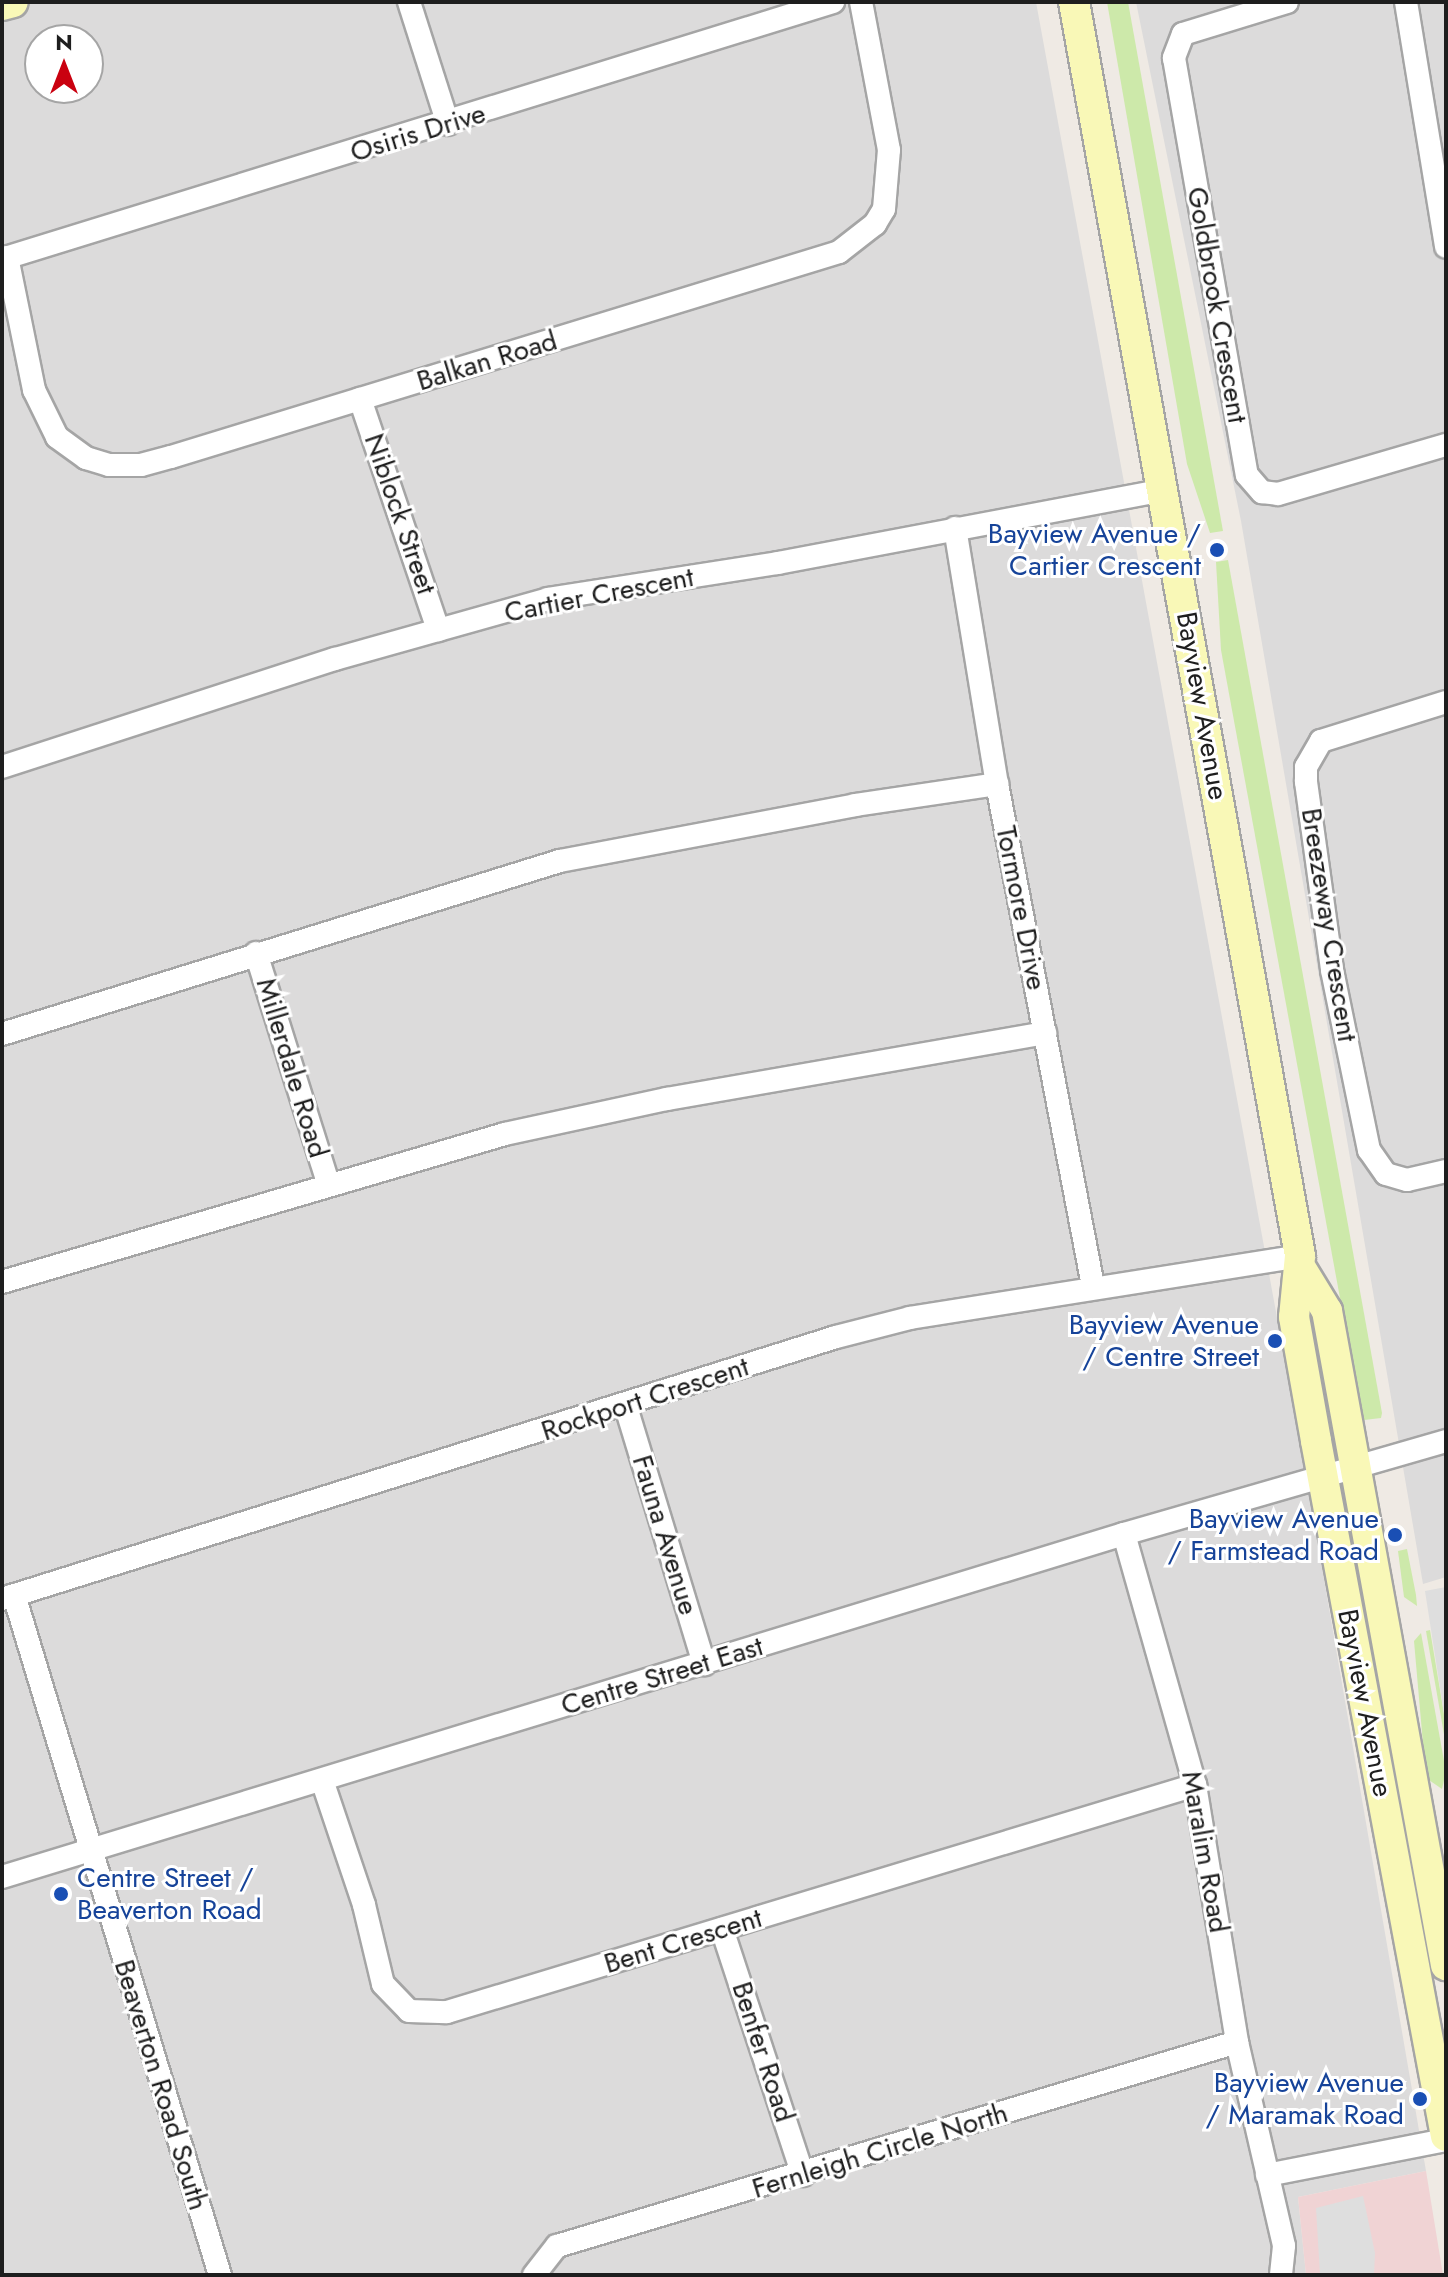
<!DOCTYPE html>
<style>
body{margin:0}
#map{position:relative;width:1448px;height:2277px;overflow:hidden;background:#efeae4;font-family:Jost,sans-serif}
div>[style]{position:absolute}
.residential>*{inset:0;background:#dcdbdb}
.commercial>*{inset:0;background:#f0d3d4}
.grass>*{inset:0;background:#cde9aa}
.parking>*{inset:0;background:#dedede}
.roads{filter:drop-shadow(2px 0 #a5a5a5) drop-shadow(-2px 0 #a5a5a5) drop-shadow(0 2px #a5a5a5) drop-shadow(0 -2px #a5a5a5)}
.street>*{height:22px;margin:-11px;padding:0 11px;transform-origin:11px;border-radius:11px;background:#fff}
.secondary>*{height:30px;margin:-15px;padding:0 15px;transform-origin:15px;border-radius:15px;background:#f9f8b7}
.dots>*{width:22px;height:22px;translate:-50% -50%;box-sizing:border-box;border:4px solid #fff;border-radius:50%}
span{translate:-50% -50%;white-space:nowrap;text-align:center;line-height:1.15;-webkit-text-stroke:6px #fff;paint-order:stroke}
.street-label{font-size:28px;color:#1e1e1e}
.transit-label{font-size:28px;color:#164399}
.right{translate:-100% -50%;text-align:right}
.left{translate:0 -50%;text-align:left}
.frame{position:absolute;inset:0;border:4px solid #1e1e1e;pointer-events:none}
.north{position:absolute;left:24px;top:24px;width:80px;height:80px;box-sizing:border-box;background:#fff;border:2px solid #a5a5a5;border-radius:50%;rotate:0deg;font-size:22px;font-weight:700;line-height:32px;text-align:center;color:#1e1e1e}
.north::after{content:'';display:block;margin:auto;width:28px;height:36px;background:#ca0110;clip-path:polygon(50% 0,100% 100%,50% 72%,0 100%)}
</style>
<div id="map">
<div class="residential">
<i style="clip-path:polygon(evenodd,2px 2px,1036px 2px,1309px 1492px,1426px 2171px,1298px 2197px,1306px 2275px,2px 2275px,2px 2px,40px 40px,88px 40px,88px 88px,40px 88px,40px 40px)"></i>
<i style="clip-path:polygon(1136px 2px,1446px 2px,1446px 1577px,1423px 1584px,1241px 521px)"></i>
</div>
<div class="commercial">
<i style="clip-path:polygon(1426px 2171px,1443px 2275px,1306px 2275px,1298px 2197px)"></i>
</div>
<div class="grass">
<i style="clip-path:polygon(1107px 2px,1128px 2px,1223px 531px,1210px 533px,1187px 464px)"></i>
<i style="clip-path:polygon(1228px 560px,1382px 1413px,1381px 1418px,1364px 1420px,1360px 1407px,1221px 650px,1216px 562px)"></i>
<i style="clip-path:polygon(1407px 1549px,1416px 1595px,1417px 1606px,1404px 1597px,1398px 1551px)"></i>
<i style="clip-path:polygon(1430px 1630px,1446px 1726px,1446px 1746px,1426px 1631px)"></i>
<i style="clip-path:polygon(1421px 1633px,1446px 1772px,1442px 1789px,1426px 1778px,1414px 1641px)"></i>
</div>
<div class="parking">
<i style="clip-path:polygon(1446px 1587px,1446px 1726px,1425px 1591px)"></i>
<i style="clip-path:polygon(1363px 2196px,1375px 2253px,1374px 2275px,1320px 2275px,1316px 2208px)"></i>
</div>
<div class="roads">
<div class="street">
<i style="left:409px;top:2px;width:128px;rotate:72.3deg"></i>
<i style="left:1287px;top:2px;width:109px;rotate:162.9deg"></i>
<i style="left:1183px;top:34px;width:26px;rotate:111deg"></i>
<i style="left:1174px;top:58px;width:423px;rotate:80.1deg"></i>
<i style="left:1247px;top:475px;width:23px;rotate:49deg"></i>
<i style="left:1262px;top:492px;width:16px;rotate:7deg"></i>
<i style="left:1278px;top:494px;width:175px;rotate:-16.3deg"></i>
<i style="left:1406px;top:2px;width:248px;rotate:80.7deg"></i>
<i style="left:7px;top:257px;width:136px;rotate:78.5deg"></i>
<i style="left:34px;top:390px;width:52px;rotate:63.9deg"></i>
<i style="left:57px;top:437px;width:36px;rotate:36deg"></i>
<i style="left:86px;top:458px;width:24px;rotate:17deg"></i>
<i style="left:109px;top:465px;width:32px"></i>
<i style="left:141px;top:465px;width:31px;rotate:-15deg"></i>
<i style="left:171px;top:457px;width:699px;rotate:-17.06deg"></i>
<i style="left:839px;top:252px;width:46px;rotate:-37.9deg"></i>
<i style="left:875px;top:224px;width:17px;rotate:-59deg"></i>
<i style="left:884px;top:209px;width:59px;rotate:-85.2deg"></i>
<i style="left:889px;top:150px;width:151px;rotate:-100.7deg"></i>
<i style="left:2px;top:259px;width:870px;rotate:-17.19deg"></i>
<i style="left:360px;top:399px;width:244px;rotate:71.3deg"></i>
<i style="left:955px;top:528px;width:259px;rotate:80.7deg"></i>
<i style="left:997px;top:784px;width:511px;rotate:79.17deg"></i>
<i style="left:1446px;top:702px;width:131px;rotate:162.7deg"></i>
<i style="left:1321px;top:741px;width:30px;rotate:120deg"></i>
<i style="left:1306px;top:767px;width:15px;rotate:90deg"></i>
<i style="left:1306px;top:782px;width:190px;rotate:82.1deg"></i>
<i style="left:1332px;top:970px;width:184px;rotate:78.4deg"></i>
<i style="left:1369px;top:1150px;width:29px;rotate:55deg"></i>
<i style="left:1386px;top:1174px;width:22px;rotate:16deg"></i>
<i style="left:1407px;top:1180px;width:40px;rotate:-13deg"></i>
<i style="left:2px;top:767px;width:350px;rotate:-18deg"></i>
<i style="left:335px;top:659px;width:221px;rotate:-15.7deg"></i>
<i style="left:548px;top:599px;width:233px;rotate:-8.9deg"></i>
<i style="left:778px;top:563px;width:393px;rotate:-10.7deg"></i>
<i style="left:256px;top:953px;width:241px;rotate:72.6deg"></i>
<i style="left:2px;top:1034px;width:584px;rotate:-17.23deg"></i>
<i style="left:560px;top:861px;width:300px;rotate:-10.7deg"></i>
<i style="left:855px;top:805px;width:144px;rotate:-8.4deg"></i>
<i style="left:2px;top:1282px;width:524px;rotate:-16.4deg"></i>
<i style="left:505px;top:1134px;width:166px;rotate:-12.2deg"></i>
<i style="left:667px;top:1099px;width:384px;rotate:-9.9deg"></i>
<i style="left:626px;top:1407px;width:269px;rotate:73.1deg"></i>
<i style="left:1124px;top:1534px;width:261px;rotate:74.2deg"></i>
<i style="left:1195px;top:1785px;width:260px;rotate:80.7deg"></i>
<i style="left:1237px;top:2042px;width:209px;rotate:77deg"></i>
<i style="left:1284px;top:2246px;width:29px;rotate:96deg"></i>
<i style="left:14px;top:1595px;width:711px;rotate:73.15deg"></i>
<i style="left:2px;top:1599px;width:874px;rotate:-17.44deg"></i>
<i style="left:836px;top:1337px;width:76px;rotate:-14.4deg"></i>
<i style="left:910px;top:1318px;width:395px;rotate:-9deg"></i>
<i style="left:322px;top:1780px;width:132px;rotate:71.4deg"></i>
<i style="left:364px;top:1905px;width:81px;rotate:76.5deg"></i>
<i style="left:383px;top:1984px;width:37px;rotate:46deg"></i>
<i style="left:409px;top:2011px;width:38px;rotate:2deg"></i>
<i style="left:447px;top:2012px;width:782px;rotate:-16.88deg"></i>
<i style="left:2px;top:1877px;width:1173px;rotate:-17deg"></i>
<i style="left:1124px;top:1534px;width:335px;rotate:-16.1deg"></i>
<i style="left:722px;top:1929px;width:259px;rotate:71.8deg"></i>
<i style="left:1267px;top:2175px;width:182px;rotate:-11.1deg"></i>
<i style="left:534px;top:2275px;width:37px;rotate:-52deg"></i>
<i style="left:557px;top:2246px;width:710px;rotate:-16.7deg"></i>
</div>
<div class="secondary">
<i style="left:1074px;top:2px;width:1274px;rotate:79.78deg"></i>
<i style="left:1300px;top:1256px;width:61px;rotate:95.6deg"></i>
<i style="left:1294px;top:1317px;width:126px;rotate:79.9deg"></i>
<i style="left:1316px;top:1441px;width:707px;rotate:79.41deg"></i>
<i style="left:2px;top:5px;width:11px;rotate:-15deg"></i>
<i style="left:1302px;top:1270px;width:48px;rotate:58.6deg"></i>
<i style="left:1327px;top:1311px;width:665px;rotate:79.69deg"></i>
</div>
</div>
<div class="dots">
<i style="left:1217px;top:550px;background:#1a4fb4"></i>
<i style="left:1275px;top:1341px;background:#1a4fb4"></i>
<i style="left:1395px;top:1535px;background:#1a4fb4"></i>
<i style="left:61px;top:1894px;background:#1a4fb4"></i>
<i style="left:1420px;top:2099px;background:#1a4fb4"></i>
</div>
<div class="street-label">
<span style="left:418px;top:133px;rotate:-17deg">Osiris Drive</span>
<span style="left:1217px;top:305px;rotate:80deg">Goldbrook Crescent</span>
<span style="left:487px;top:361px;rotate:-17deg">Balkan Road</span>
<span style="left:400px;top:514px;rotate:71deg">Niblock Street</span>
<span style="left:599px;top:595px;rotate:-11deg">Cartier Crescent</span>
<span style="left:1202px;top:706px;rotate:80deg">Bayview Avenue</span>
<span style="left:1021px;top:908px;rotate:79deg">Tormore Drive</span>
<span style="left:1329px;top:925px;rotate:81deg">Breezeway Crescent</span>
<span style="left:292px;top:1068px;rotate:73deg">Millerdale Road</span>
<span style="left:645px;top:1399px;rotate:-18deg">Rockport Crescent</span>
<span style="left:665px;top:1535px;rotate:73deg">Fauna Avenue</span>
<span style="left:662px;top:1676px;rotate:-17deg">Centre Street East</span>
<span style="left:1365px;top:1703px;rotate:79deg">Bayview Avenue</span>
<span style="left:1205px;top:1852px;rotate:80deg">Maralim Road</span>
<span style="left:683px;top:1941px;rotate:-17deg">Bent Crescent</span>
<span style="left:763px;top:2052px;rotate:72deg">Benfer Road</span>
<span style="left:161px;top:2085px;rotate:73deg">Beaverton Road South</span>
<span style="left:880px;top:2151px;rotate:-17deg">Fernleigh Circle North</span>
</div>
<div class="transit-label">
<span class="right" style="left:1201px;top:550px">Bayview Avenue /<br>Cartier Crescent</span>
<span class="right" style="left:1259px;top:1341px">Bayview Avenue<br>/ Centre Street</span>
<span class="right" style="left:1379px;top:1535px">Bayview Avenue<br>/ Farmstead Road</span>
<span class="left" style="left:77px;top:1894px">Centre Street /<br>Beaverton Road</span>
<span class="right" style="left:1404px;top:2099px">Bayview Avenue<br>/ Maramak Road</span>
</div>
<div class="frame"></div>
<div class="north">N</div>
</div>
